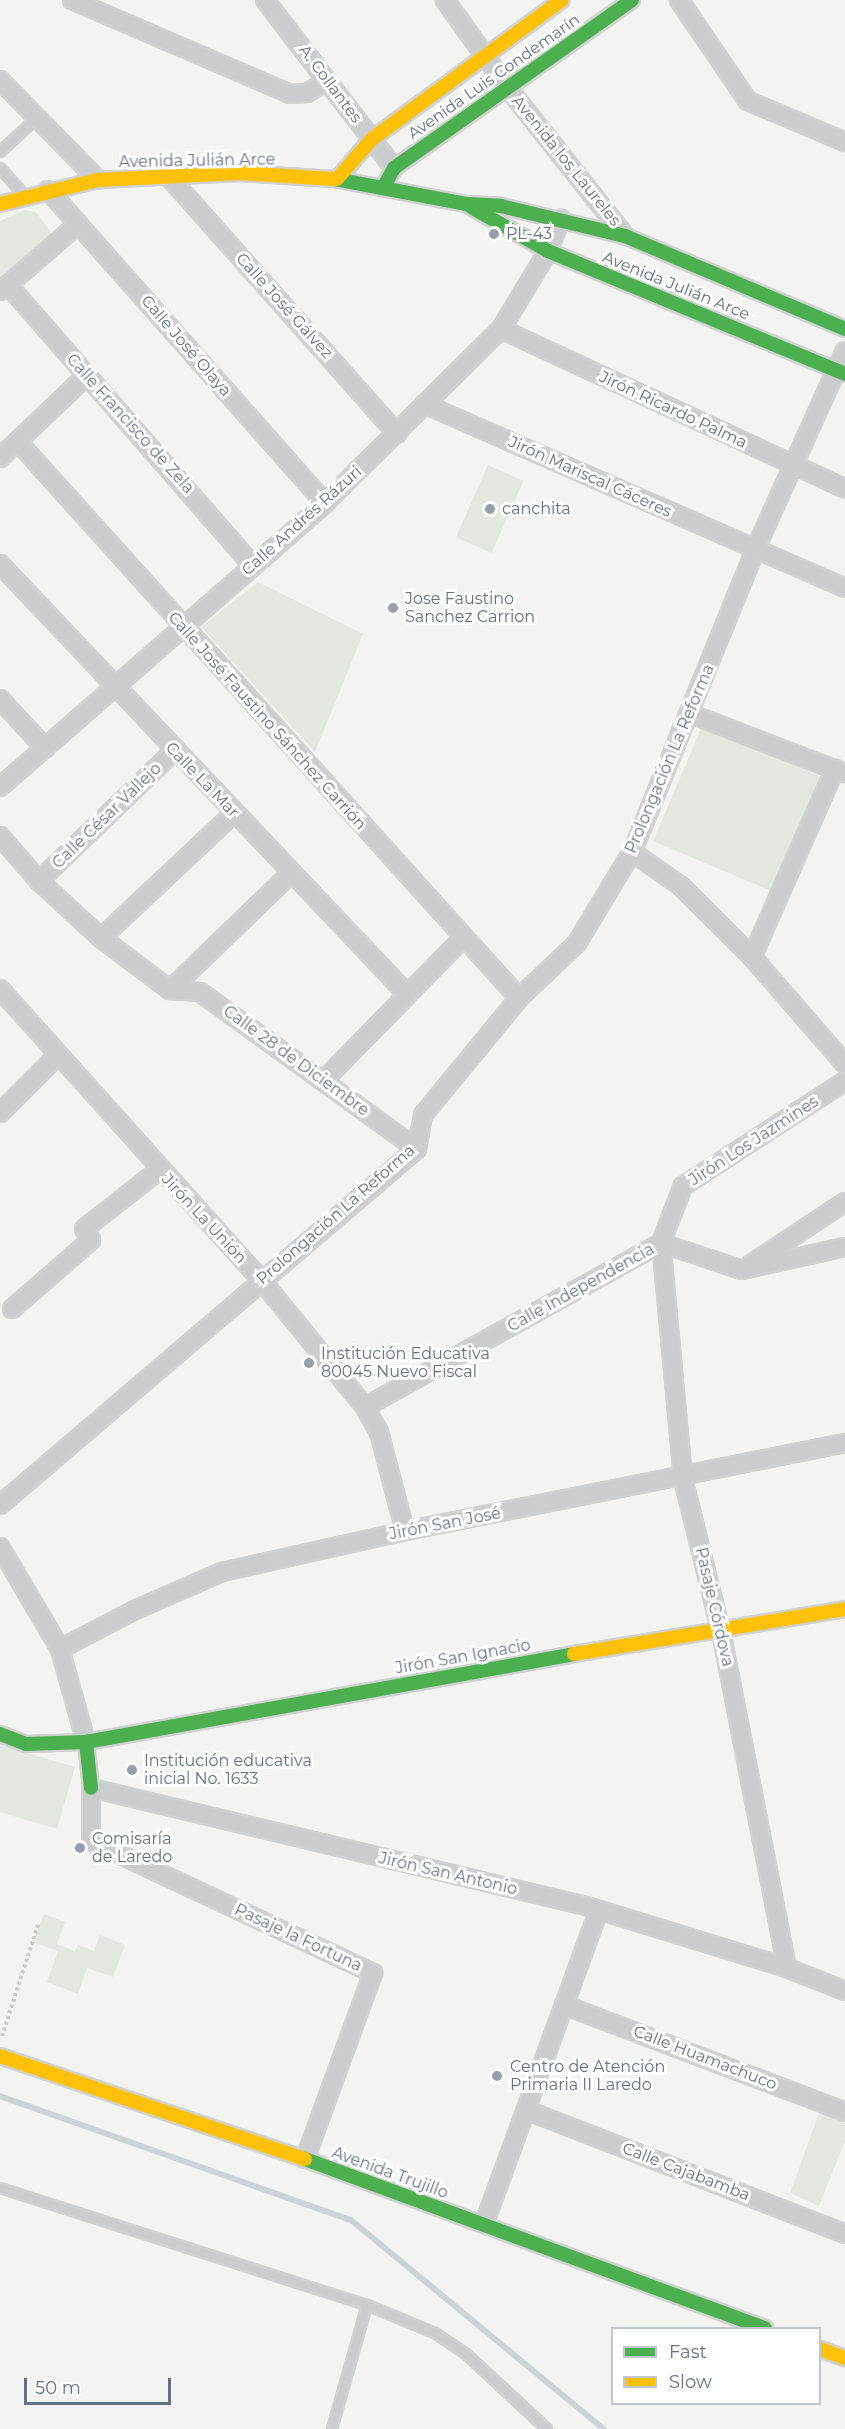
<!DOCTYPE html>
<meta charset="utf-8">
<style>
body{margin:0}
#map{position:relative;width:845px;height:2429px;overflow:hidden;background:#f3f4f2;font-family:Montserrat,sans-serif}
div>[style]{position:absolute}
.green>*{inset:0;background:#e2e7e0;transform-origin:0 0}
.stream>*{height:6px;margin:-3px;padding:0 3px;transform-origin:3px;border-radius:3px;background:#cdd4d8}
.path>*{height:4px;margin-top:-2px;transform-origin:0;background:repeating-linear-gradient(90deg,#c9caca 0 3px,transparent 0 6px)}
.roads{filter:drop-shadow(2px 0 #d0d2d2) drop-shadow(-2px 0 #d0d2d2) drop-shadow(0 2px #d0d2d2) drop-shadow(0 -2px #d0d2d2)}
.lane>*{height:8px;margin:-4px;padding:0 4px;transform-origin:4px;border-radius:4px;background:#cbcccd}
.street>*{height:16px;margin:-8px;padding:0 8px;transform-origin:8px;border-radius:8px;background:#cbcccd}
.fast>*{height:14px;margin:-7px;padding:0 7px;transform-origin:7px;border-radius:7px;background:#4caf50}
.slow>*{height:14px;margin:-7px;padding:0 7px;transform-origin:7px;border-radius:7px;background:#ffc107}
.dots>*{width:16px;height:16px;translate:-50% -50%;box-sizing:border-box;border:3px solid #fff;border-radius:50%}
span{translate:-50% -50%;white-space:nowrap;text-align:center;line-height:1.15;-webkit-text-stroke:6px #fff;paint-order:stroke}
.street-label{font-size:16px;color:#637283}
.poi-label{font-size:16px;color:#637283}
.left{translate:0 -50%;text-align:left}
.legend{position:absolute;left:611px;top:2327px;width:210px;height:78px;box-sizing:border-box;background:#fff;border:2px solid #c1c7cd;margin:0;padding:8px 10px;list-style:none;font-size:18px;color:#637283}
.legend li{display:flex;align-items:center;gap:12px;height:30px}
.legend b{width:30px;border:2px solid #c1c7cd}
.scale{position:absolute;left:24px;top:2378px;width:147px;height:27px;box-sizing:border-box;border:3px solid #637283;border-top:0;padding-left:8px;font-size:18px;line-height:21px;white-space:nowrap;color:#637283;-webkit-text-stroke:4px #fff;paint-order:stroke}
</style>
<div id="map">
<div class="green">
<i style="clip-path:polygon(25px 210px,36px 212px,52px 234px,0 283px,0 221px)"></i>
<i style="left:488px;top:465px;width:39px;height:79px;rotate:24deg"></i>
<i style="clip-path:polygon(258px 582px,363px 634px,315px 752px,201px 627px)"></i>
<i style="left:702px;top:726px;width:129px;height:125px;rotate:23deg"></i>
<i style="clip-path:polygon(0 1745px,75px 1767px,57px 1829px,0 1812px)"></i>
<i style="clip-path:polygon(44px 1914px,65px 1922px,57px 1944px,75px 1951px,78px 1945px,94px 1951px,100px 1935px,125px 1945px,113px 1977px,87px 1968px,78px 1994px,47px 1982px,58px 1951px,33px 1942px)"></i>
<i style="clip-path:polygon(819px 2113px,845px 2123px,845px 2141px,819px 2206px,790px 2193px)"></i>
</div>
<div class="stream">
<i style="left:0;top:2096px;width:372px;rotate:19.5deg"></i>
<i style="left:351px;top:2220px;width:328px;rotate:39.6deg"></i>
</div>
<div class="path">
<i style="left:2px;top:2036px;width:117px;rotate:-72deg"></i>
</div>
<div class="roads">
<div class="lane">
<i style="left:0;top:152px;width:50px;rotate:-42.6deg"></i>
<i style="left:0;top:168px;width:36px;rotate:48deg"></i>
<i style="left:0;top:2188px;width:385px;rotate:17.7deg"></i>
<i style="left:367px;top:2305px;width:74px;rotate:22.4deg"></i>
<i style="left:435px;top:2333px;width:37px;rotate:34deg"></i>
<i style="left:466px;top:2354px;width:110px;rotate:42.8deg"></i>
<i style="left:332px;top:2429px;width:129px;rotate:-74.2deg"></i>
</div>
<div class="street">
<i style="left:72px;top:0;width:237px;rotate:23.3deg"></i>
<i style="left:290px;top:94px;width:17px;rotate:-3deg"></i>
<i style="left:307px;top:93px;width:23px;rotate:-31deg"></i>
<i style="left:265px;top:0;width:212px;rotate:52.5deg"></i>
<i style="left:445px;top:0;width:107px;rotate:54.5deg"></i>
<i style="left:507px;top:87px;width:190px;rotate:51.6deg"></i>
<i style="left:679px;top:0;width:122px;rotate:55.7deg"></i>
<i style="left:748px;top:101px;width:105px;rotate:22.9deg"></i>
<i style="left:0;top:80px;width:140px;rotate:45.6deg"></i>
<i style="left:170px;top:178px;width:342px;rotate:48.4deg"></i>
<i style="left:48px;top:190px;width:418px;rotate:48.5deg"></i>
<i style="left:8px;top:285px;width:371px;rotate:48.9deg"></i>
<i style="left:1px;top:291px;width:102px;rotate:-41deg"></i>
<i style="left:501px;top:329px;width:379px;rotate:24.9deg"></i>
<i style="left:424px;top:404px;width:459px;rotate:23.6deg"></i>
<i style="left:18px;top:442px;width:748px;rotate:47.98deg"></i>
<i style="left:0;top:458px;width:119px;rotate:-43.6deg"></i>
<i style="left:0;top:564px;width:592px;rotate:46.57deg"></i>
<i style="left:0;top:699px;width:67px;rotate:47.4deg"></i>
<i style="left:691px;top:714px;width:164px;rotate:21.1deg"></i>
<i style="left:0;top:787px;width:432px;rotate:-41.1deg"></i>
<i style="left:325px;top:503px;width:247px;rotate:-44.7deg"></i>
<i style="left:501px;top:329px;width:91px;rotate:-58.9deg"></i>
<i style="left:548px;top:251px;width:35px;rotate:-68deg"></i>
<i style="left:0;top:836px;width:60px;rotate:49.1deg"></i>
<i style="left:39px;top:881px;width:84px;rotate:42.6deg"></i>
<i style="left:101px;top:938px;width:86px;rotate:37deg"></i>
<i style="left:632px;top:852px;width:60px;rotate:34.8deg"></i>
<i style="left:681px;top:886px;width:100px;rotate:45deg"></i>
<i style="left:752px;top:957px;width:142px;rotate:49deg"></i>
<i style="left:39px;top:881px;width:187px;rotate:-43.9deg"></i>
<i style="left:101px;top:938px;width:183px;rotate:-43.2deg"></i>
<i style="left:752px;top:957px;width:206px;rotate:-66.2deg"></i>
<i style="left:0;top:989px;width:391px;rotate:48.1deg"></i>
<i style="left:261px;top:1280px;width:164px;rotate:50.7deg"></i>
<i style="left:365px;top:1407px;width:29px;rotate:61deg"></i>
<i style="left:379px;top:1432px;width:102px;rotate:75.3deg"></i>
<i style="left:170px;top:990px;width:30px;rotate:4deg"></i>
<i style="left:200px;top:992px;width:268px;rotate:35.9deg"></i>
<i style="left:170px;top:990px;width:168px;rotate:-44deg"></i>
<i style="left:323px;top:1081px;width:199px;rotate:-45.6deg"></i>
<i style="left:0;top:1113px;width:82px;rotate:-45deg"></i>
<i style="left:750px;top:1265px;width:114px;rotate:-33.6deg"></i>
<i style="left:12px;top:1309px;width:105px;rotate:-41.1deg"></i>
<i style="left:91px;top:1240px;width:13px;rotate:-122deg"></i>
<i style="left:84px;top:1229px;width:95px;rotate:-38.2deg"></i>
<i style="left:365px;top:1407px;width:338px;rotate:-29deg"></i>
<i style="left:661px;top:1243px;width:85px;rotate:18.4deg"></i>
<i style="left:742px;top:1270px;width:106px;rotate:-12.6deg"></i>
<i style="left:0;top:1505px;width:548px;rotate:-40.49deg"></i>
<i style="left:417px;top:1149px;width:35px;rotate:-80deg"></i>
<i style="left:423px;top:1115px;width:151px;rotate:-50.6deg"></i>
<i style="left:519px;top:998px;width:80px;rotate:-43.5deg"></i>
<i style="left:577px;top:943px;width:106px;rotate:-58.9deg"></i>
<i style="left:632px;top:852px;width:326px;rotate:-67.8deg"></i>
<i style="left:755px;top:550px;width:218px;rotate:-65.7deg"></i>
<i style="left:0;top:1547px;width:118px;rotate:59.5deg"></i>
<i style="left:60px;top:1649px;width:97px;rotate:74.4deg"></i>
<i style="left:60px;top:1649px;width:85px;rotate:-27.5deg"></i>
<i style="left:135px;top:1610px;width:95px;rotate:-23.6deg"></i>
<i style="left:222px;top:1572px;width:188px;rotate:-12.6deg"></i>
<i style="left:405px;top:1531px;width:449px;rotate:-11.3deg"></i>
<i style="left:787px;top:1968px;width:347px;rotate:-101.1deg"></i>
<i style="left:720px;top:1628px;width:154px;rotate:-103.9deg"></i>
<i style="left:683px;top:1478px;width:236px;rotate:-95.3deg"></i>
<i style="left:661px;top:1243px;width:61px;rotate:-68.9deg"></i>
<i style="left:683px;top:1186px;width:193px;rotate:-32.9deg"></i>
<i style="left:564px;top:2005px;width:301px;rotate:20.8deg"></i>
<i style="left:526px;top:2110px;width:342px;rotate:21.2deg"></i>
<i style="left:305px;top:2159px;width:198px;rotate:-69.9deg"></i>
<i style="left:373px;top:1973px;width:311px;rotate:-154.9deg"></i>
<i style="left:91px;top:1841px;width:53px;rotate:-90deg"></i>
<i style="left:91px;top:1788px;width:509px;rotate:13.41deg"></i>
<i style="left:586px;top:1906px;width:210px;rotate:17.1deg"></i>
<i style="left:787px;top:1968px;width:62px;rotate:21.6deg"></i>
<i style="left:484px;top:2224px;width:334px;rotate:-69.9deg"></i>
</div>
<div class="fast">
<i style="left:335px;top:179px;width:133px;rotate:10.8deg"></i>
<i style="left:466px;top:204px;width:35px;rotate:3deg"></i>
<i style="left:501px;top:206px;width:128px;rotate:13.6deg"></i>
<i style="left:625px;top:236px;width:239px;rotate:22.9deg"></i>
<i style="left:383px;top:188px;width:23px;rotate:-61deg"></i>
<i style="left:394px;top:168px;width:291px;rotate:-35.2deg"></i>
<i style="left:471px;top:207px;width:89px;rotate:29.7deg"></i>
<i style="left:548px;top:251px;width:321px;rotate:22.5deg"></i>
<i style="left:0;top:1734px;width:28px;rotate:21deg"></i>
<i style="left:26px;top:1744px;width:60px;rotate:-1.9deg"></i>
<i style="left:86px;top:1742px;width:496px;rotate:-10.2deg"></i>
<i style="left:86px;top:1742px;width:46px;rotate:83.8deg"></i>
<i style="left:305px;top:2159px;width:490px;rotate:20.2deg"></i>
</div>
<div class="slow">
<i style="left:337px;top:179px;width:53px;rotate:-48.8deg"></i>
<i style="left:372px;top:139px;width:235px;rotate:-36.2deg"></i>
<i style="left:0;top:204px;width:101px;rotate:-13.8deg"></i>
<i style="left:98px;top:180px;width:141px;rotate:-2.8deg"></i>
<i style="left:239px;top:173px;width:96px;rotate:3.6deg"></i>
<i style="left:574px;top:1654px;width:275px;rotate:-9.4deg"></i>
<i style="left:0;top:2056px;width:322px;rotate:18.7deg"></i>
<i style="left:820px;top:2349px;width:27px;rotate:20deg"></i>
</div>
</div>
<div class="dots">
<i style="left:494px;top:234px;background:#95a0aa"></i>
<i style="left:490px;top:509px;background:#95a0aa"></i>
<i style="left:393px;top:608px;background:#95a0aa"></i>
<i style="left:309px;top:1363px;background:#95a0aa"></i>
<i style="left:132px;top:1770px;background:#95a0aa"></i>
<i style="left:80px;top:1848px;background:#95a0aa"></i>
<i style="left:497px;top:2076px;background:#95a0aa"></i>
</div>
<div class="street-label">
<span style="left:494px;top:77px;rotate:-35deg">Avenida Luis Condemarín</span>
<span style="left:330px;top:84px;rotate:53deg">A. Collantes</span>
<span style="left:197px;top:161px;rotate:-1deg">Avenida Julián Arce</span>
<span style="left:566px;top:161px;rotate:51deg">Avenida los Laureles</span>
<span style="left:676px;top:286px;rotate:22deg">Avenida Julián Arce</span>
<span style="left:284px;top:306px;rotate:48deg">Calle José Gálvez</span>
<span style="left:186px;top:346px;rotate:49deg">Calle José Olaya</span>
<span style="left:673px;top:410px;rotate:25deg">Jirón Ricardo Palma</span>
<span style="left:130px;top:424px;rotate:48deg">Calle Francisco de Zela</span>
<span style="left:590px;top:477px;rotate:24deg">Jirón Mariscal Cáceres</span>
<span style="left:302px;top:521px;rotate:-42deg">Calle Andrés Rázuri</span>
<span style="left:267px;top:721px;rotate:48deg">Calle José Faustino Sánchez Carrión</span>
<span style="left:670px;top:759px;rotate:-67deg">Prolongación La Reforma</span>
<span style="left:202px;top:780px;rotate:46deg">Calle La Mar</span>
<span style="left:107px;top:816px;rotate:-44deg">Calle César Vallejo</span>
<span style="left:296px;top:1061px;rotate:36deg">Calle 28 de Diciembre</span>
<span style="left:754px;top:1141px;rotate:-33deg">Jirón Los Jazmines</span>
<span style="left:336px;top:1215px;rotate:-41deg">Prolongación La Reforma</span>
<span style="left:204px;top:1219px;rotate:47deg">Jirón La Unión</span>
<span style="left:581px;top:1288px;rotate:-29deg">Calle Independencia</span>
<span style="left:445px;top:1524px;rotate:-11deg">Jirón San José</span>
<span style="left:714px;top:1607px;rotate:77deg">Pasaje Córdova</span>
<span style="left:463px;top:1657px;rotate:-10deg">Jirón San Ignacio</span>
<span style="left:448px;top:1874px;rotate:13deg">Jirón San Antonio</span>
<span style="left:298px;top:1938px;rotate:25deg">Pasaje la Fortuna</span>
<span style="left:705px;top:2058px;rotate:21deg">Calle Huamachuco</span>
<span style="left:686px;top:2172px;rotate:21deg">Calle Cajabamba</span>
<span style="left:390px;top:2173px;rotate:20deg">Avenida Trujillo</span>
</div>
<div class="poi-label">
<span class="left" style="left:506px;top:234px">PL-43</span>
<span class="left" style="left:502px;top:509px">canchita</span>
<span class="left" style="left:405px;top:608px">Jose Faustino<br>Sanchez Carrion</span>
<span class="left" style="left:321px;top:1363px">Institución Educativa<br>80045 Nuevo Fiscal</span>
<span class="left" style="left:144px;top:1770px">Institución educativa<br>inicial No. 1633</span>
<span class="left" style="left:92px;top:1848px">Comisaría<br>de Laredo</span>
<span class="left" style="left:510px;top:2076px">Centro de Atención<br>Primaria II Laredo</span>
</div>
<ul class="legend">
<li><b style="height:8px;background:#4caf50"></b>Fast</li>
<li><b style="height:8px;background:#ffc107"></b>Slow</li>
</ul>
<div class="scale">50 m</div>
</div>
